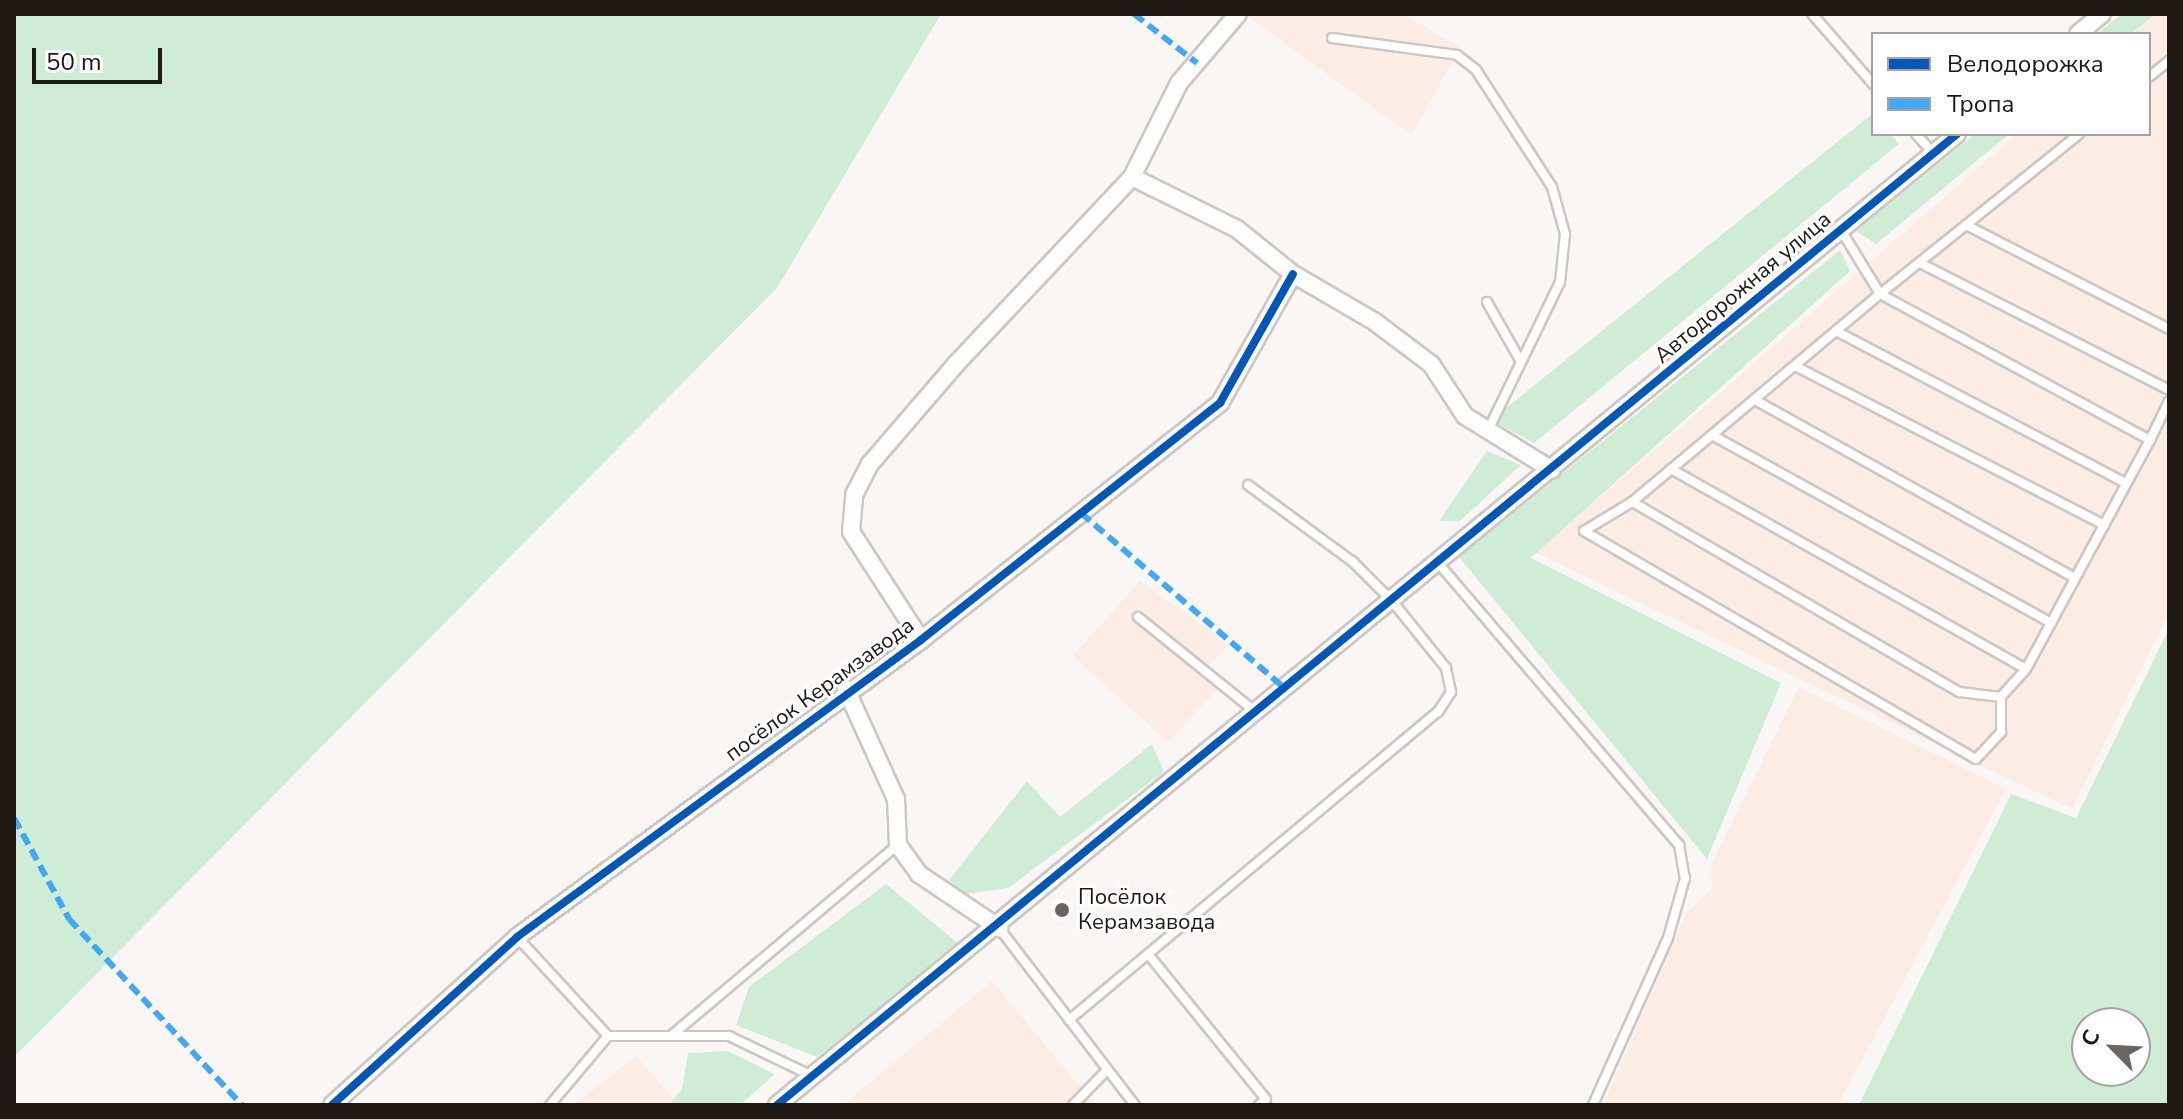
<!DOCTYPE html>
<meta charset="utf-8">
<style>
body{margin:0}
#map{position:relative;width:2183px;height:1119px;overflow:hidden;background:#faf6f4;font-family:"Nunito Sans",sans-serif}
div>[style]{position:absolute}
.built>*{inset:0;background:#fcede4}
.green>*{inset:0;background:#cfedd6}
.roads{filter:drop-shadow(2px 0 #ccc7c4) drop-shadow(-2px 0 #ccc7c4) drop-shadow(0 2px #ccc7c4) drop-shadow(0 -2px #ccc7c4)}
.lane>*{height:8px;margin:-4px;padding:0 4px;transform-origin:4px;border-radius:4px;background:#fefefd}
.street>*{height:16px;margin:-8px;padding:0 8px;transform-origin:8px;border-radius:8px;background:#fefefd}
.quiet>*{height:6px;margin-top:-3px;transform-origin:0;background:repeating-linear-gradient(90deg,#3fa9f5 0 12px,transparent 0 18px)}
.cycleway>*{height:8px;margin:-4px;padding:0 4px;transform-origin:4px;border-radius:4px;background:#0057b8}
.dots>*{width:22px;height:22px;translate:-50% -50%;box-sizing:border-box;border:4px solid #fff;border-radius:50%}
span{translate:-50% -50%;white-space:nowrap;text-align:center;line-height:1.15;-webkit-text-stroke:6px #fff;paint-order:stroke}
.street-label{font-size:22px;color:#1e1712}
.poi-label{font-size:22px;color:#1e1712}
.left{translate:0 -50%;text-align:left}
.frame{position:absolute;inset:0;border:16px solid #1e1712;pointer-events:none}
.legend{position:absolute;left:1871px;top:32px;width:280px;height:104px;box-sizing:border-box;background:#fff;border:2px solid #a5a2a0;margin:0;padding:10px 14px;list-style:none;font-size:24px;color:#1e1712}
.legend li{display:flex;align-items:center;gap:16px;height:40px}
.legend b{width:40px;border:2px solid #a5a2a0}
.north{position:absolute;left:2071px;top:1007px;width:80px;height:80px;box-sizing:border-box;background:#fff;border:2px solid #a5a2a0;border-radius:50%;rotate:294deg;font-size:22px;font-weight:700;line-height:32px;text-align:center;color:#1e1712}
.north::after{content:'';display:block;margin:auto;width:28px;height:36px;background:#6b6561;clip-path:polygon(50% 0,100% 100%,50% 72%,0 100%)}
.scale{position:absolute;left:32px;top:48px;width:130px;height:36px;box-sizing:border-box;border:4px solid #1e1712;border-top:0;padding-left:10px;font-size:24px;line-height:28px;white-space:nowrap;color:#1e1712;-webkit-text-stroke:6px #fff;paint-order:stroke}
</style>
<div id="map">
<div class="built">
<i style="clip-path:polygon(1402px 14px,1461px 47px,1411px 135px,1247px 16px)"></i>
<i style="clip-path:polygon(2155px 14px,2169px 14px,2169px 613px,2072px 809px,1536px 553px,2017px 134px,2149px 134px,2149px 34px,2132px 34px)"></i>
<i style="clip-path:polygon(1140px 581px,1230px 645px,1199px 675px,1217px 690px,1168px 742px,1073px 656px)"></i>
<i style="clip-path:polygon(1799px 687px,2006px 789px,1838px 1105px,1603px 1105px,1687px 912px,1713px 888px,1710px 867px)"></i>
<i style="clip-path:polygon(992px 981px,1095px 1105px,843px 1105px)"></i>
<i style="clip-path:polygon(636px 1056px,679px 1105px,574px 1105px)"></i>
</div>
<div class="green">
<i style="clip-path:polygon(14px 14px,941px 14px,777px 288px,14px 1057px)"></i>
<i style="clip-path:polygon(2121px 14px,2155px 14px,2131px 34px,2097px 34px)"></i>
<i style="clip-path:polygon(1872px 114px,1873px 134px,1890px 134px,1899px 144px,1534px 443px,1491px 420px)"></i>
<i style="clip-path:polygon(1975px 134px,2009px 134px,1876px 244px,1856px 231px)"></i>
<i style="clip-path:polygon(1840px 250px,1850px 271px,1531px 558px,1781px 683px,1707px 859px,1459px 557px)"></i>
<i style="clip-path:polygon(1487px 451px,1521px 465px,1460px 521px,1439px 521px)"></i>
<i style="clip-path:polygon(evenodd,2169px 629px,2169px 1105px,1859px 1105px,2011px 794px,2076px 818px,2169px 629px,2087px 1023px,2135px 1023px,2135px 1071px,2087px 1071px,2087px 1023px)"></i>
<i style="clip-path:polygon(1152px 744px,1164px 772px,1008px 888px,965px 894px,949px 880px,1027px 781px,1060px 817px)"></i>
<i style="clip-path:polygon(886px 884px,959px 944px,817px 1057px,736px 1025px,749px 987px)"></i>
<i style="clip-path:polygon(728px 1051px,775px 1074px,740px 1105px,669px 1105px,682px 1089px,688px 1053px)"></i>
</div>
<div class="roads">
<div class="lane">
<i style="left:1812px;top:14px;width:93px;rotate:48.9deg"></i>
<i style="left:1332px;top:38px;width:126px;rotate:7.7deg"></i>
<i style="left:1457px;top:55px;width:24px;rotate:38deg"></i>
<i style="left:1476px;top:70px;width:140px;rotate:57deg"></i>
<i style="left:1552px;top:187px;width:49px;rotate:74.5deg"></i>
<i style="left:1565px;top:234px;width:48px;rotate:95.9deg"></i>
<i style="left:1560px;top:282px;width:165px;rotate:115.9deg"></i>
<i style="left:2149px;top:77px;width:26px;rotate:-39deg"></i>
<i style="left:1916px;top:134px;width:25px;rotate:48deg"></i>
<i style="left:1966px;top:225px;width:145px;rotate:-38.8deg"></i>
<i style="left:1841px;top:230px;width:75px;rotate:58.6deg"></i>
<i style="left:1880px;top:294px;width:307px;rotate:28.4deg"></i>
<i style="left:2150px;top:440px;width:260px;rotate:118.4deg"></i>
<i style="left:2026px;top:669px;width:38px;rotate:132deg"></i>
<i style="left:2001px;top:697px;width:42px;rotate:-173.2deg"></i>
<i style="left:1959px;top:692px;width:378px;rotate:-149.8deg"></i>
<i style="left:1632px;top:502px;width:324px;rotate:-40deg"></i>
<i style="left:1880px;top:294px;width:110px;rotate:-38.7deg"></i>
<i style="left:1966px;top:225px;width:228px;rotate:27.1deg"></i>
<i style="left:1920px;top:263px;width:280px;rotate:27deg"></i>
<i style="left:1487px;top:302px;width:67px;rotate:60.4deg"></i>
<i style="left:1836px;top:331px;width:327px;rotate:27.7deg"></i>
<i style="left:1795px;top:366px;width:348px;rotate:27.2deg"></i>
<i style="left:1755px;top:400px;width:366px;rotate:29.1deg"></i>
<i style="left:1712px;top:435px;width:388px;rotate:29deg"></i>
<i style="left:2150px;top:440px;width:43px;rotate:-64deg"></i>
<i style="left:1671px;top:469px;width:407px;rotate:29.4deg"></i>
<i style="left:1632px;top:502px;width:56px;rotate:148.9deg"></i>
<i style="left:1584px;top:531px;width:453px;rotate:30.2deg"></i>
<i style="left:1976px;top:759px;width:37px;rotate:-47deg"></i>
<i style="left:2001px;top:732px;width:35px;rotate:-90deg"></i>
<i style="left:1439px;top:564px;width:370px;rotate:49.5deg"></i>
<i style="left:1679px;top:845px;width:34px;rotate:80deg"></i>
<i style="left:1685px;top:878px;width:62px;rotate:105.8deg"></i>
<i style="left:1668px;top:938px;width:183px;rotate:114.2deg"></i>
<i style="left:1138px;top:617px;width:153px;rotate:38.9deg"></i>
<i style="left:999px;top:928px;width:223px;rotate:52.5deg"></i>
<i style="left:517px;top:937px;width:134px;rotate:47.4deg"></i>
<i style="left:608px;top:1036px;width:121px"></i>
<i style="left:729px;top:1036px;width:92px;rotate:25.7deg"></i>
<i style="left:1148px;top:954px;width:187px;rotate:50.9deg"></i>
<i style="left:1266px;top:1099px;width:9px;rotate:139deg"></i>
<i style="left:1069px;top:1020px;width:481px;rotate:-39.9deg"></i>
<i style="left:1438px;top:712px;width:24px;rotate:-57deg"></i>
<i style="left:1451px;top:692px;width:25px;rotate:-102deg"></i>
<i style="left:1446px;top:668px;width:85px;rotate:-128.8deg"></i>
<i style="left:1393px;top:602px;width:57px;rotate:-135deg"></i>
<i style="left:1353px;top:562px;width:130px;rotate:-143.7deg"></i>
<i style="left:672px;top:1035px;width:295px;rotate:-40.1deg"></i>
<i style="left:550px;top:1105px;width:90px;rotate:-50deg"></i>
<i style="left:1073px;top:1105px;width:49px;rotate:-45.8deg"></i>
</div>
<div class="street">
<i style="left:2078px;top:34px;width:31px;rotate:-40deg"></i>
<i style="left:1132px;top:177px;width:117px;rotate:26.3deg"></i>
<i style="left:1237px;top:229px;width:72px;rotate:38.8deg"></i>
<i style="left:1293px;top:274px;width:95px;rotate:30.3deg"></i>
<i style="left:1375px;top:322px;width:70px;rotate:36.9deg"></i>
<i style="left:1431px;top:364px;width:62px;rotate:56.8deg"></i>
<i style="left:1465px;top:416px;width:102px;rotate:31.8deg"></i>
<i style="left:921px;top:640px;width:129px;rotate:-122.9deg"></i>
<i style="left:851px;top:532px;width:37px;rotate:-85deg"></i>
<i style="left:854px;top:495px;width:35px;rotate:-63deg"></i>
<i style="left:870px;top:464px;width:133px;rotate:-49.3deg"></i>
<i style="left:957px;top:363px;width:255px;rotate:-46.7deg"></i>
<i style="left:1132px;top:177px;width:105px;rotate:-63.4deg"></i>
<i style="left:1179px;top:83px;width:91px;rotate:-49.5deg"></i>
<i style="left:846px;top:689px;width:121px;rotate:65.6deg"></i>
<i style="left:896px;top:799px;width:46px;rotate:87.5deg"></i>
<i style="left:898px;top:845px;width:36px;rotate:54deg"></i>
<i style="left:919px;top:874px;width:97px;rotate:34deg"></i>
<i style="left:332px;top:1105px;width:250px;rotate:-42.2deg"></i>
<i style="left:517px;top:937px;width:501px;rotate:-36.32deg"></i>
<i style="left:921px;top:640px;width:382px;rotate:-38.4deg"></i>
<i style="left:1220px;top:403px;width:148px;rotate:-60.5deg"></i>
<i style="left:777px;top:1105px;width:1528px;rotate:-39.45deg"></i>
</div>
</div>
<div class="quiet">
<i style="left:1134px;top:14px;width:80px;rotate:37.9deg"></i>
<i style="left:1081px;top:513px;width:272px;rotate:40.7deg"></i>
<i style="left:14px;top:818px;width:115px;rotate:61.4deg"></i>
<i style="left:69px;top:919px;width:254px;rotate:47.1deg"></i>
</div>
<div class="cycleway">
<i style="left:332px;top:1105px;width:250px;rotate:-42.2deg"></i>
<i style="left:517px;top:937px;width:501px;rotate:-36.32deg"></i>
<i style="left:921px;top:640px;width:382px;rotate:-38.4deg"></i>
<i style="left:1220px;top:403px;width:148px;rotate:-60.5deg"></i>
<i style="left:777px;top:1105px;width:1528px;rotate:-39.45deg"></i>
</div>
<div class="dots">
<i style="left:1062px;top:910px;background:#6b6561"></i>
</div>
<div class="street-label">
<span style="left:1743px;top:288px;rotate:-40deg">Автодорожная улица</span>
<span style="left:820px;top:690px;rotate:-36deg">посёлок Керамзавода</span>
</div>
<div class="poi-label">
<span class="left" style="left:1078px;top:910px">Посёлок<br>Керамзавода</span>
</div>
<div class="frame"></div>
<ul class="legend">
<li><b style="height:10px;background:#0057b8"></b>Велодорожка</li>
<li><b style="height:10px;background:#3fa9f5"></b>Тропа</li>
</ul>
<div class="north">С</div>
<div class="scale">50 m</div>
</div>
